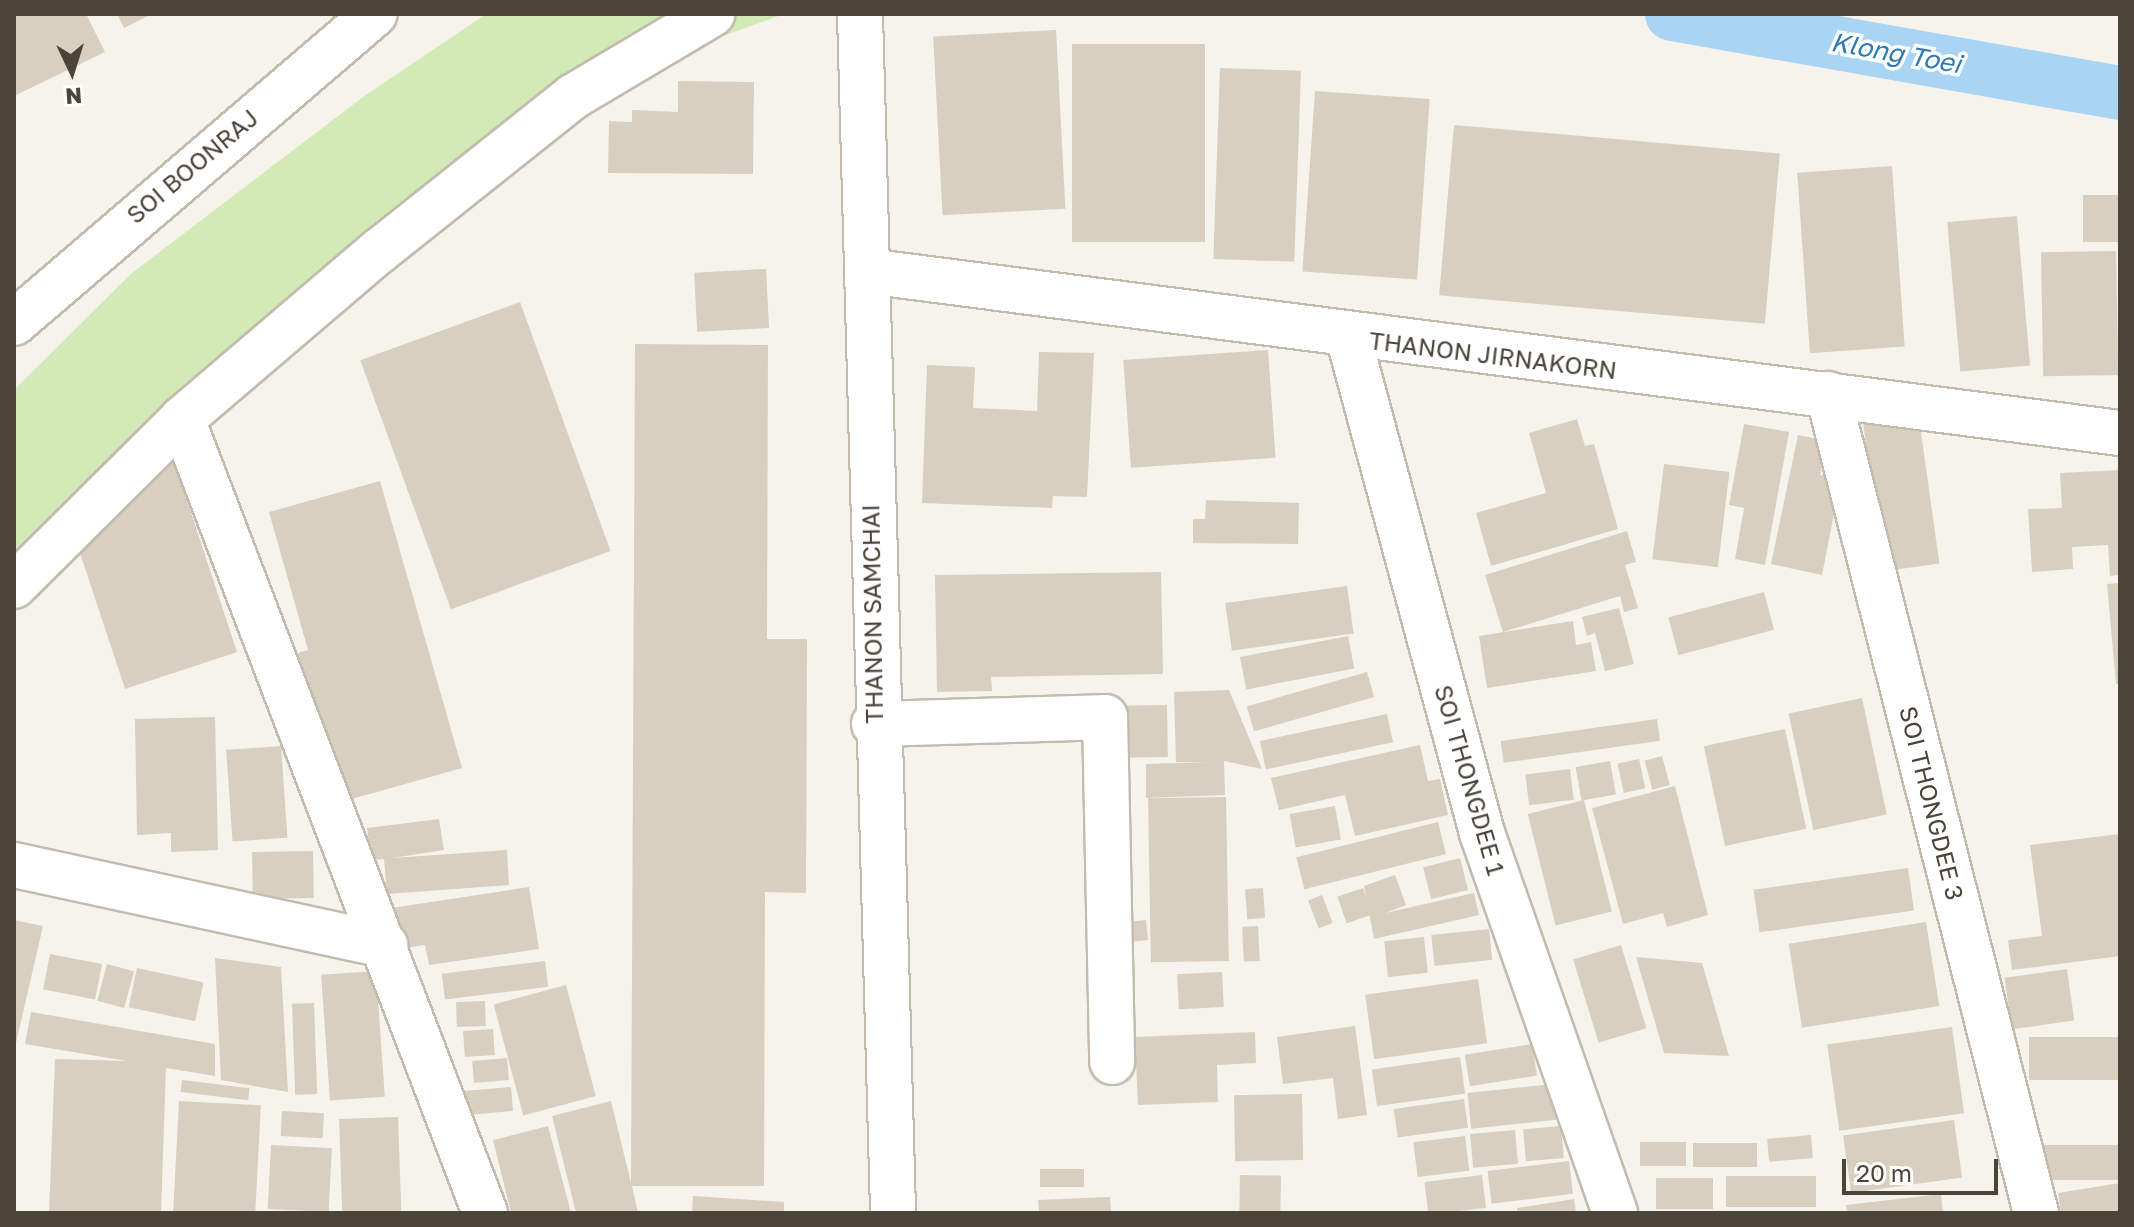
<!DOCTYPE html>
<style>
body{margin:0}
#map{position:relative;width:2134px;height:1227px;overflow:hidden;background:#f6f3ec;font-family:"Golos Text",sans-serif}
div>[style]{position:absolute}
.green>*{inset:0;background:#d2eab5}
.canal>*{height:54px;margin:-27px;padding:0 27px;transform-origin:27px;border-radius:27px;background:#a9d4f2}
.building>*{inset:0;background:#d8cfc1;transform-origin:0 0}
.roads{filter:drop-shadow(2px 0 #c2bbae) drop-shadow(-2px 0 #c2bbae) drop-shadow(0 2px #c2bbae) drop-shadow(0 -2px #c2bbae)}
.minor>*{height:44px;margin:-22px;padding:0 22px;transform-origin:22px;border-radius:22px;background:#fff}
span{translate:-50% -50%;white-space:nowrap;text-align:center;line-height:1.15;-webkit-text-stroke:7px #fff;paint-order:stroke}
.street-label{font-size:24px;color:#4b4439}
.water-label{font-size:26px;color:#2e7ab2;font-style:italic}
.frame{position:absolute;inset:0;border:16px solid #4b4439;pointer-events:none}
.north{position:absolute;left:32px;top:32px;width:80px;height:80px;-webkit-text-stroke:6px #fff;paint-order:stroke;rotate:176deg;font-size:22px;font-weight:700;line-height:32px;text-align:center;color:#4b4439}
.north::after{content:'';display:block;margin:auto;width:28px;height:36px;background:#4b4439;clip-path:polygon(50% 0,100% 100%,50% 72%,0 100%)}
.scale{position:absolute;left:1842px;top:1159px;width:156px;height:36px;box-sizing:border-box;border:4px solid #4b4439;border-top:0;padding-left:10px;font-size:24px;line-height:28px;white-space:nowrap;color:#4b4439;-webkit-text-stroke:6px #fff;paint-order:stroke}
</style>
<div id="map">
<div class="green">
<i style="clip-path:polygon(486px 14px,784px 14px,703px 43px,568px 121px,444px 214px,14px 596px,14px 390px,132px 273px,363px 97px)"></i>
</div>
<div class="canal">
<i style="left:1672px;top:14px;width:455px;rotate:10deg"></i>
</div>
<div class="building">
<i style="clip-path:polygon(14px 14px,86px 14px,105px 52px,14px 96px)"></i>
<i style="clip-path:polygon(117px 14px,152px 14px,124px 28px)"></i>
<i style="left:1056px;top:30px;width:179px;height:123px;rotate:87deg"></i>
<i style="left:1072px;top:44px;width:133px;height:198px"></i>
<i style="left:1220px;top:68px;width:81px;height:191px;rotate:2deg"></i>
<i style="clip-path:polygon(678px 81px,754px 82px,753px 174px,608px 173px,609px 121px,632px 122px,632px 110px,678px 112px)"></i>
<i style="left:1315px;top:91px;width:115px;height:181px;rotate:4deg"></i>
<i style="left:1454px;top:125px;width:327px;height:171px;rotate:5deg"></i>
<i style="left:1892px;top:166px;width:181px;height:95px;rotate:86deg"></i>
<i style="left:2120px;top:195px;width:47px;height:37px;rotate:90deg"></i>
<i style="left:2017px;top:216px;width:150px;height:70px;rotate:85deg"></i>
<i style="left:2116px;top:251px;width:124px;height:75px;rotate:89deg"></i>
<i style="left:766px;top:269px;width:59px;height:72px;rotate:87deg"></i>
<i style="left:520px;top:302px;width:265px;height:170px;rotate:70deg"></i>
<i style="clip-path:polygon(635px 344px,768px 345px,767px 639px,807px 639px,806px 893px,765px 892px,764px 1186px,632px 1186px,638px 1213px,576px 1213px,552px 1116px,611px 1101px,631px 1183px)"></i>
<i style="left:1268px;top:350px;width:108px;height:145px;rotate:86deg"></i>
<i style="clip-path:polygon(1039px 352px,1094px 353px,1087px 497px,1053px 496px,1052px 508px,922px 503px,927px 365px,975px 367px,973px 408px,1037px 411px)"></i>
<i style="left:1918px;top:411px;width:154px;height:56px;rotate:82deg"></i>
<i style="clip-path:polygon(1577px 419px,1585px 446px,1594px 444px,1618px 529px,1491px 566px,1476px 513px,1546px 493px,1529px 433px)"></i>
<i style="clip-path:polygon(1744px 424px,1789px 432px,1765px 565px,1735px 559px,1744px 508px,1729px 505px)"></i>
<i style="clip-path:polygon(1798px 435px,1827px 441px,1820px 475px,1841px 478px,1822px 575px,1771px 564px)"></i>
<i style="clip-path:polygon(172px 455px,237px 652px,125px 689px,80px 553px)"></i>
<i style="left:1664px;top:464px;width:66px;height:96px;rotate:7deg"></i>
<i style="clip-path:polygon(2120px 470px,2120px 575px,2110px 576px,2108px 545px,2072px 547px,2073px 569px,2032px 572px,2028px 509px,2062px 508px,2060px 473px)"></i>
<i style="clip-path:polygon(380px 481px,462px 768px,341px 802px,298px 653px,308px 650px,269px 512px)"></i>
<i style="clip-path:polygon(1206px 500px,1299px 503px,1298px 544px,1193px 543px,1193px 519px,1205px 519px)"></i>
<i style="clip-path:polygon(1627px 531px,1636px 562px,1625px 565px,1638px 608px,1624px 612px,1620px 596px,1503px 632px,1485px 575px)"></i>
<i style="clip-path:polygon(1161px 572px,1163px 674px,991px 677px,992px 691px,937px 692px,935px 575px)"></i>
<i style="clip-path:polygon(2120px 583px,2120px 684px,2116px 684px,2107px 584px)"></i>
<i style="left:1347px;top:586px;width:48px;height:123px;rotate:82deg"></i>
<i style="left:1764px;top:592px;width:39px;height:99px;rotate:75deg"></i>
<i style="clip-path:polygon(1619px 608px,1634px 664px,1605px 671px,1595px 633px,1587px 636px,1582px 617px)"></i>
<i style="clip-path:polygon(1573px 621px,1576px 645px,1591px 642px,1596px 671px,1487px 688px,1479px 636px)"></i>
<i style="left:1348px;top:636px;width:33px;height:110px;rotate:79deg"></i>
<i style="left:1367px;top:672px;width:26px;height:125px;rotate:74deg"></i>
<i style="clip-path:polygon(1229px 690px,1262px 769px,1224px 761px,1225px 795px,1146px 798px,1146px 764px,1208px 762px,1176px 762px,1174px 692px)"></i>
<i style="left:1862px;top:698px;width:119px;height:75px;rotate:78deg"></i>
<i style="left:1167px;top:705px;width:52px;height:50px;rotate:89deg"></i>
<i style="left:1387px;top:714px;width:29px;height:130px;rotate:78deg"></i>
<i style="clip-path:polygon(215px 717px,218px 850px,171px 852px,171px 833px,137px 835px,135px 719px)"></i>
<i style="left:1657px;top:719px;width:22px;height:158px;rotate:82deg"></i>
<i style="left:1785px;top:729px;width:102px;height:83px;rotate:78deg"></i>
<i style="clip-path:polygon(1420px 745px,1428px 781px,1440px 779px,1448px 815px,1355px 836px,1345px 795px,1279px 810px,1271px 778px)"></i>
<i style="left:281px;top:746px;width:92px;height:55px;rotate:86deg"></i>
<i style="left:1662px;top:756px;width:30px;height:18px;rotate:75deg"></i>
<i style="left:1639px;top:759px;width:30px;height:22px;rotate:78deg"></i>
<i style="left:1610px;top:761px;width:34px;height:35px;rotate:80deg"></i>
<i style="left:1570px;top:769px;width:31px;height:45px;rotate:83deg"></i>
<i style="clip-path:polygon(1675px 786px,1708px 915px,1667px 927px,1663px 913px,1623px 924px,1592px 808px)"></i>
<i style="left:1226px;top:797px;width:164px;height:78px;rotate:89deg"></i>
<i style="left:1584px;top:800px;width:115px;height:58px;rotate:76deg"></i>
<i style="left:1335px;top:806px;width:34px;height:46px;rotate:80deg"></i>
<i style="clip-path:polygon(439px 819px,444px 850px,392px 858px,507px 850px,509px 885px,387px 894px,384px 859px,371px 860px,367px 828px)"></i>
<i style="left:1438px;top:822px;width:33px;height:146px;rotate:76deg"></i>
<i style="clip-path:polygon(2120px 834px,2120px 956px,2012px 970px,2008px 940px,2042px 936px,2030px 845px)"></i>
<i style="left:313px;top:851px;width:47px;height:61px;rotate:89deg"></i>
<i style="left:1460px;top:858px;width:33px;height:38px;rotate:76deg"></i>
<i style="left:1908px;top:868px;width:43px;height:156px;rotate:82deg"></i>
<i style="clip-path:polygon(1395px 875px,1406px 905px,1385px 913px,1474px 893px,1479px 915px,1374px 939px,1364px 886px)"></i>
<i style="clip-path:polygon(529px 887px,539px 949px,429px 965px,425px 945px,398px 949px,392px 908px)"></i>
<i style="left:1263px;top:888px;width:30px;height:18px;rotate:86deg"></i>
<i style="left:1363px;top:888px;width:28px;height:27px;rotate:71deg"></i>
<i style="left:1322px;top:895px;width:30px;height:15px;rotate:69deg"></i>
<i style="clip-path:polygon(14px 920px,43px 926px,16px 1043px,14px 1042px)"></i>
<i style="left:1146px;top:920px;width:20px;height:19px;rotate:84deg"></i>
<i style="left:1926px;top:922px;width:85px;height:139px;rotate:81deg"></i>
<i style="left:1258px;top:926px;width:35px;height:16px;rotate:87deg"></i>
<i style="left:1489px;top:929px;width:31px;height:58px;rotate:84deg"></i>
<i style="left:1424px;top:937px;width:36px;height:40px;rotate:84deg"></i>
<i style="left:1621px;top:945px;width:87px;height:50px;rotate:73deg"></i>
<i style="left:50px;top:954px;width:53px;height:36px;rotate:11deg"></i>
<i style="clip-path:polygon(1636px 957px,1702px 963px,1729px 1056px,1664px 1053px)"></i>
<i style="clip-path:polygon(215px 958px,281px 967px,288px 1092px,221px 1080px)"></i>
<i style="left:545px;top:961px;width:26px;height:104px;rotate:83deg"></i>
<i style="left:107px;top:964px;width:28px;height:38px;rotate:15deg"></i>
<i style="left:137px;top:968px;width:68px;height:40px;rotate:12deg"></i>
<i style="left:2067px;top:969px;width:52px;height:63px;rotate:82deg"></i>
<i style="left:376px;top:971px;width:126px;height:55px;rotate:86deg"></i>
<i style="left:1222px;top:972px;width:35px;height:45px;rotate:87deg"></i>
<i style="left:1478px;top:979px;width:65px;height:114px;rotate:82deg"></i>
<i style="left:566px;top:985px;width:115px;height:75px;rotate:75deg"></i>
<i style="left:485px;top:1001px;width:25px;height:29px;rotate:88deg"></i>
<i style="left:314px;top:1003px;width:91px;height:22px;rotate:88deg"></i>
<i style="clip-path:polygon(31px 1012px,215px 1044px,215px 1076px,166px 1068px,161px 1213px,49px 1213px,55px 1059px,127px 1061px,25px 1044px)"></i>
<i style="clip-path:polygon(1355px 1026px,1367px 1115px,1338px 1119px,1333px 1078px,1283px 1084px,1277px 1037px)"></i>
<i style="left:1952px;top:1027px;width:87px;height:126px;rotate:82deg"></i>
<i style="left:493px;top:1029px;width:26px;height:30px;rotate:86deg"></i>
<i style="clip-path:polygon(1255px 1032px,1256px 1063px,1217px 1065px,1218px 1102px,1138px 1105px,1135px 1037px)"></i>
<i style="left:2120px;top:1037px;width:43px;height:91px;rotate:90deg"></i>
<i style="left:1532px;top:1044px;width:32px;height:68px;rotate:81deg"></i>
<i style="left:1460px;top:1057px;width:37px;height:89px;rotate:82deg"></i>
<i style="left:507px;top:1058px;width:22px;height:35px;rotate:85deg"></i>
<i style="left:182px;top:1080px;width:68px;height:12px;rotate:7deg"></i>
<i style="left:1553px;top:1084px;width:36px;height:86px;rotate:84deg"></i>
<i style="left:511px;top:1087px;width:24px;height:50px;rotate:85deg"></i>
<i style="left:1302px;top:1094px;width:66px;height:68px;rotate:89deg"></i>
<i style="left:1464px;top:1099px;width:29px;height:71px;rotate:82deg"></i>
<i style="left:179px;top:1101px;width:82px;height:112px;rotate:3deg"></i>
<i style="left:282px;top:1111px;width:42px;height:25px;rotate:3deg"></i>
<i style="left:398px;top:1117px;width:96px;height:59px;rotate:88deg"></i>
<i style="left:1954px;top:1120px;width:58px;height:112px;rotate:82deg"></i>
<i style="clip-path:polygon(548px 1126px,571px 1213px,511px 1213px,493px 1140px)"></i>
<i style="left:1561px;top:1126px;width:32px;height:38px;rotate:85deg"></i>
<i style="left:1515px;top:1130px;width:34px;height:45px;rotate:85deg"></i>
<i style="left:1811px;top:1135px;width:23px;height:44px;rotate:85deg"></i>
<i style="left:1465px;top:1136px;width:35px;height:52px;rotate:83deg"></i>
<i style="left:1640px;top:1142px;width:46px;height:24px"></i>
<i style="left:1757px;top:1143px;width:24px;height:64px;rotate:90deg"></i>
<i style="left:271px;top:1145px;width:61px;height:64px;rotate:3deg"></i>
<i style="left:2120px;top:1145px;width:35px;height:76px;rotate:90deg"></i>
<i style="left:1569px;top:1161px;width:33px;height:82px;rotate:83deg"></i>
<i style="left:1084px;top:1169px;width:18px;height:44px;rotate:90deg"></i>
<i style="left:1240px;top:1175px;width:41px;height:38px;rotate:1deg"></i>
<i style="left:1482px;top:1175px;width:33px;height:58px;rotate:83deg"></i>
<i style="left:1816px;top:1176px;width:31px;height:90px;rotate:90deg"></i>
<i style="left:1713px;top:1178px;width:31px;height:57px;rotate:90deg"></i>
<i style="clip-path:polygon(2120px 1183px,2120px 1213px,2061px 1213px,2058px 1193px)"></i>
<i style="clip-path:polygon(1941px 1194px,1943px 1213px,1847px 1213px,1846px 1205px)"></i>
<i style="clip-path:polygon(693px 1196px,784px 1202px,784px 1213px,692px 1213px)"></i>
<i style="clip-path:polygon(1110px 1197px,1111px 1213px,1039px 1213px,1038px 1200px)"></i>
<i style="clip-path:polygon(1574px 1199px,1576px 1213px,1518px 1213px,1517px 1208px)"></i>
</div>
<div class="roads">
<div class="minor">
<i style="left:860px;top:14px;width:1199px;rotate:88.42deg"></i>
<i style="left:867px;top:271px;width:1263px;rotate:7.37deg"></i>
<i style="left:14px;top:323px;width:475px;rotate:-40.6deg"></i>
<i style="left:1349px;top:339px;width:512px;rotate:74.93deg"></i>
<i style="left:1482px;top:833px;width:403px;rotate:70.7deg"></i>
<i style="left:1828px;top:394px;width:845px;rotate:75.75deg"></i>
<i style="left:182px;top:419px;width:850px;rotate:69.11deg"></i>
<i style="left:14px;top:586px;width:237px;rotate:-44.8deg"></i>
<i style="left:182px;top:419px;width:259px;rotate:-40.5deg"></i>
<i style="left:379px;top:251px;width:249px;rotate:-38.5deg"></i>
<i style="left:574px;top:96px;width:161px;rotate:-30.7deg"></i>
<i style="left:874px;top:724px;width:231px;rotate:-1.7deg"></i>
<i style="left:1105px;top:717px;width:345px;rotate:88.8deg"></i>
<i style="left:14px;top:865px;width:380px;rotate:12.2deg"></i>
</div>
</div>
<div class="street-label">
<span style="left:192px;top:166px;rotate:-40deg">SOI BOONRAJ</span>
<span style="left:1493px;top:355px;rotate:7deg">THANON JIRNAKORN</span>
<span style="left:872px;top:614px;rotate:-91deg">THANON SAMCHAI</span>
<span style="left:1470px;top:780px;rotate:74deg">SOI THONGDEE 1</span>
<span style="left:1932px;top:803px;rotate:76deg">SOI THONGDEE 3</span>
</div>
<div class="water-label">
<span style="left:1896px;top:53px;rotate:10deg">Klong Toei</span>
</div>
<div class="frame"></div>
<div class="north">N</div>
<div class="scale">20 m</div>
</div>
